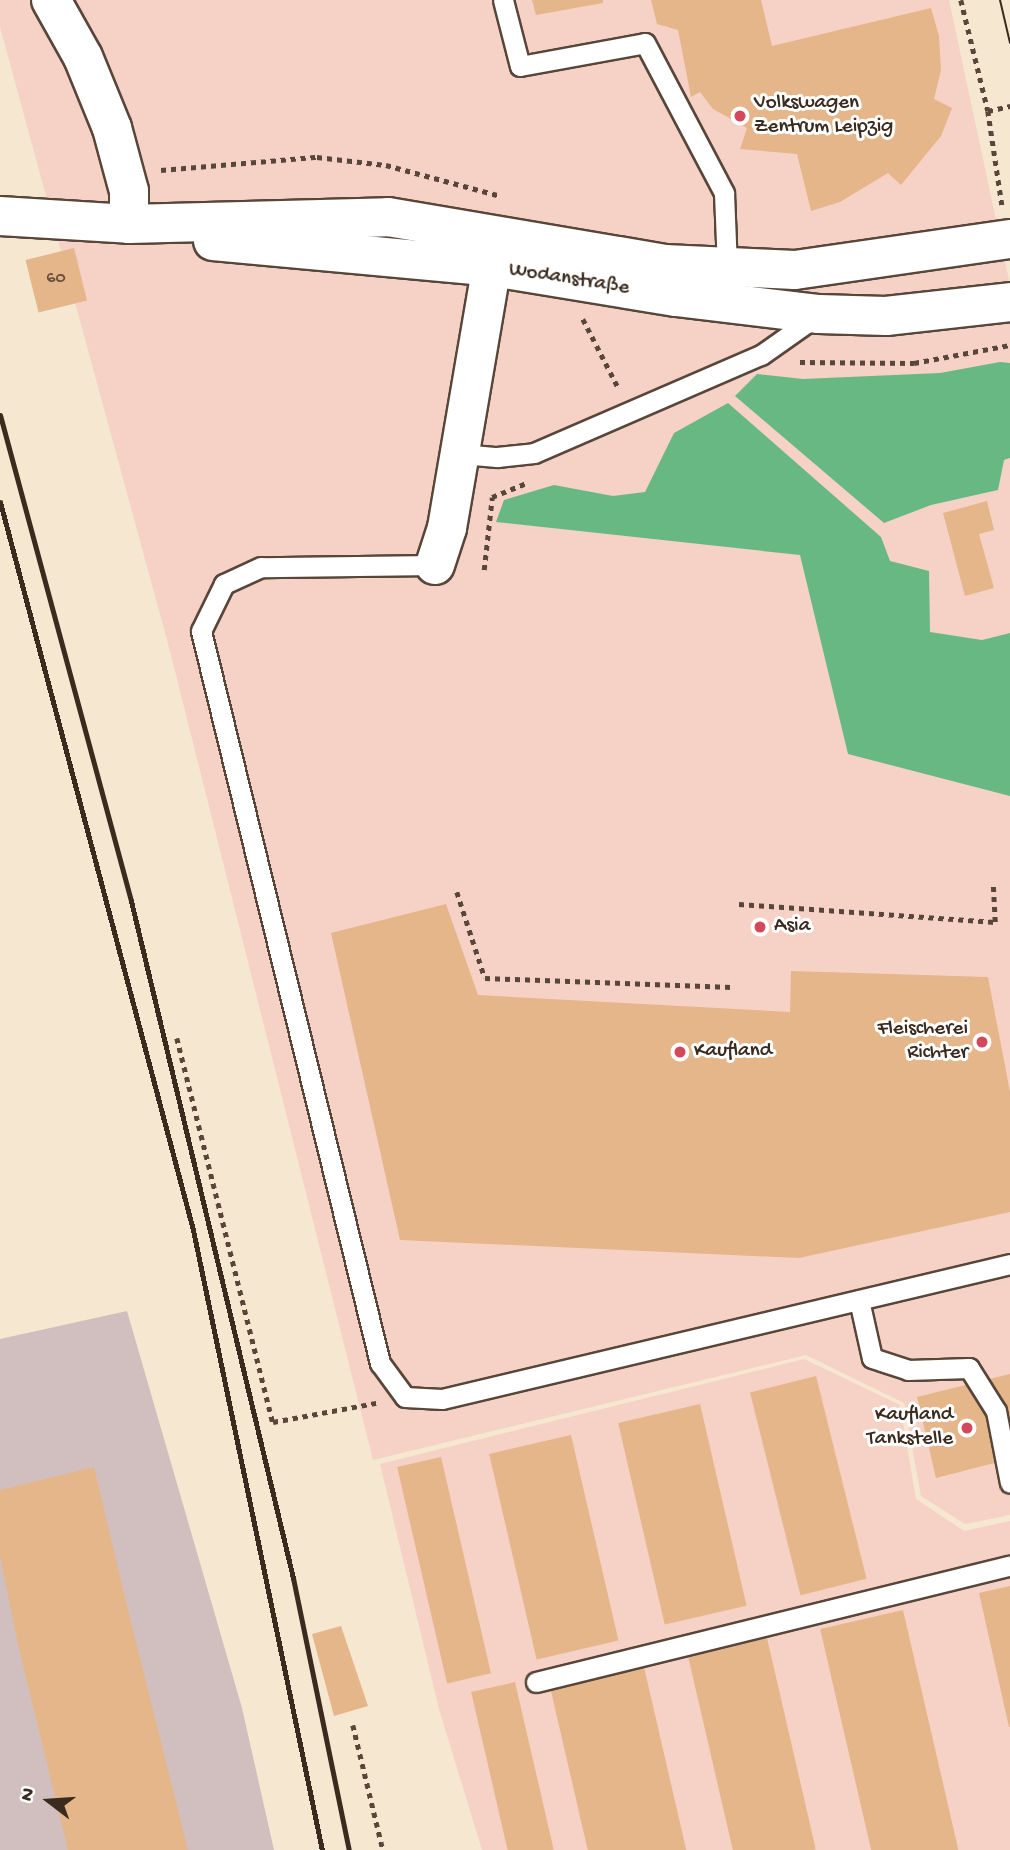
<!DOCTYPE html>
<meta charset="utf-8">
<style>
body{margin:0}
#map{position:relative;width:1010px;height:1850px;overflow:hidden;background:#f6e7d0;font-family:"Gochi Hand",sans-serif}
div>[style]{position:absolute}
.built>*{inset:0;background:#f6d1c5}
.industrial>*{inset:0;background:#d1bfbf}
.forest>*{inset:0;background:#68b884}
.building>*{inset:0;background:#e5b68a;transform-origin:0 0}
.path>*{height:4.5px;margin-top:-2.25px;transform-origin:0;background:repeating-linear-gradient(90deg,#574639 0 5px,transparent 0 10px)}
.roads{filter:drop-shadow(2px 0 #574639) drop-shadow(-2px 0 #574639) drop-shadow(0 2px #574639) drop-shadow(0 -2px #574639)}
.service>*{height:19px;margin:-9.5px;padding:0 9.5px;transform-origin:9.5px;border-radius:9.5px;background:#fff}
.minor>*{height:38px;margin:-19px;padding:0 19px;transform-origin:19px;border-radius:19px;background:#fff}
.tertiary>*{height:38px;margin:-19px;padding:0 19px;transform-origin:19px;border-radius:19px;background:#fff}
.tram>*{height:2px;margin:-1px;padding:0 1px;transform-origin:1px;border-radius:1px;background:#3b2a1e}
.rail>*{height:5px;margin:-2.5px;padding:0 2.5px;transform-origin:2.5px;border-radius:2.5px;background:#3b2a1e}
.dots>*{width:19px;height:19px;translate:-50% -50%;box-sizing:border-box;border:4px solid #fff;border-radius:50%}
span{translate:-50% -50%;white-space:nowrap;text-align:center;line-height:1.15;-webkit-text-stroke:6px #fff;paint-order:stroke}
.number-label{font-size:18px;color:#664d39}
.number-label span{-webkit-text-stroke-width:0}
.poi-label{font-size:21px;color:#3b2a1e}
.left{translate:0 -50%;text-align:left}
.right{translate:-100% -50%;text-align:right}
.street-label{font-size:21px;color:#3b2a1e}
.north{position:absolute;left:14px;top:1766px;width:70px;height:70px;-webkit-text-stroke:5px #fff;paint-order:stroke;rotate:287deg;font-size:19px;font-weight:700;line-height:28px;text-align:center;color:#3b2a1e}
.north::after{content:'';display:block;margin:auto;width:24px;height:32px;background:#3b2a1e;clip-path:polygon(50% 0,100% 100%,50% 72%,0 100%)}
</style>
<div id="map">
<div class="built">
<i style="clip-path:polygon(0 0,949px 0,1010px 285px,1010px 1515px,965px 1524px,921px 1496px,904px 1403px,806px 1355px,373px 1460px,170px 651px,0 27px)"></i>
<i style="clip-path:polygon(804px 1359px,900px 1405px,916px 1499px,964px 1531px,1010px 1521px,1010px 1850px,482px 1850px,439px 1709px,380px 1464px)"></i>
</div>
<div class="industrial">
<i style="clip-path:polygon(127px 1311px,242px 1708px,274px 1850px,0 1850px,0 1339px)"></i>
</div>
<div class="forest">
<i style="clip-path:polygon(1000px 362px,1010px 363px,1010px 458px,1004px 460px,998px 490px,931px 505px,884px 523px,735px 396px,757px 374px,803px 379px,940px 373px)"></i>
<i style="clip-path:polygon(728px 403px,881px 537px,890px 561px,929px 571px,930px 632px,982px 640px,1010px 633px,1010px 796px,848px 754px,800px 555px,496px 522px,504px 500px,554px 485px,613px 496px,645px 492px,674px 433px)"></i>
</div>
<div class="building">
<i style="clip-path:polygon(532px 0,603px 0,603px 3px,536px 15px)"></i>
<i style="clip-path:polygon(651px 0,761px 0,772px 46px,931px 8px,939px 36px,941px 70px,934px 99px,952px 108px,941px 136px,901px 185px,888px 173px,840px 202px,811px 211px,797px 154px,740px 149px,747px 128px,713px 109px,700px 92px,691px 97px,678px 30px,657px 24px)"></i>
<i style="left:74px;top:248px;width:54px;height:50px;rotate:76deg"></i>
<i style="clip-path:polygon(987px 501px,994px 530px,979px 534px,994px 588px,965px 596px,943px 513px)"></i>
<i style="clip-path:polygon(446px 904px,478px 995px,790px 1012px,791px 971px,988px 977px,1010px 1092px,1010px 1212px,799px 1258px,400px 1240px,331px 933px)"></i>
<i style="clip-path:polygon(1010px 1374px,1010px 1459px,936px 1478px,917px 1397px)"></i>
<i style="left:816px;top:1376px;width:209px;height:68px;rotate:76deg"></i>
<i style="left:700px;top:1404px;width:207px;height:84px;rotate:77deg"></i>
<i style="left:571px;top:1435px;width:211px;height:84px;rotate:77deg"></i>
<i style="left:441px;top:1457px;width:222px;height:45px;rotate:77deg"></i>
<i style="clip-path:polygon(94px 1467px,130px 1618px,188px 1850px,68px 1850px,18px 1645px,0 1556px,0 1490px)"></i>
<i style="clip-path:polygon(1010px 1586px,1010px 1727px,1009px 1727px,979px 1593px)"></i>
<i style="left:903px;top:1610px;width:246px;height:85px;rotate:77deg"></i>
<i style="clip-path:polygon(341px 1626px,368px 1706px,334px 1716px,312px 1634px)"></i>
<i style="left:767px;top:1638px;width:217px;height:81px;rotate:77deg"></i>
<i style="left:644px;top:1667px;width:188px;height:96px;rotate:77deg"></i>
<i style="left:515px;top:1682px;width:172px;height:45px;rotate:77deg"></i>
</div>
<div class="path">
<i style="left:961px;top:0;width:114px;rotate:76.3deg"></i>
<i style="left:988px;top:111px;width:95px;rotate:81.5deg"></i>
<i style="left:988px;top:111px;width:23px;rotate:-13deg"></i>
<i style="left:161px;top:170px;width:157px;rotate:-4.8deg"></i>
<i style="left:317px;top:157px;width:69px;rotate:6.6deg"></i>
<i style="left:386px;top:165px;width:119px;rotate:15.1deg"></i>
<i style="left:583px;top:319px;width:79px;rotate:62.8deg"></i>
<i style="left:800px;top:362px;width:114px;rotate:0.5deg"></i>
<i style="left:914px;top:363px;width:98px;rotate:-10.6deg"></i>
<i style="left:484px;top:570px;width:73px;rotate:-83.7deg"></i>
<i style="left:492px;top:497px;width:37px;rotate:-22deg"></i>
<i style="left:457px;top:892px;width:90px;rotate:72deg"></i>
<i style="left:485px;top:978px;width:247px;rotate:2.1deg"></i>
<i style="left:739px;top:904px;width:257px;rotate:4deg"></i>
<i style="left:995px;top:922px;width:39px;rotate:-93deg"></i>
<i style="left:177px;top:1038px;width:396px;rotate:76deg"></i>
<i style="left:273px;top:1422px;width:105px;rotate:-10.5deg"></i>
<i style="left:353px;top:1725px;width:129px;rotate:76.5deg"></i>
</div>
<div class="roads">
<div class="service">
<i style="left:503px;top:0;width:68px;rotate:75.6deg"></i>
<i style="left:520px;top:66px;width:127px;rotate:-10.4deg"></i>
<i style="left:645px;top:43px;width:170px;rotate:62.2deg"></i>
<i style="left:724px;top:193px;width:74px;rotate:87.7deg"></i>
<i style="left:461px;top:454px;width:36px;rotate:5deg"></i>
<i style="left:497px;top:457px;width:37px;rotate:-6deg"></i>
<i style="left:534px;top:453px;width:247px;rotate:-23.4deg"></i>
<i style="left:761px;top:355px;width:66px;rotate:-35.1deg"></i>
<i style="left:435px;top:565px;width:174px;rotate:179.3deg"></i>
<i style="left:261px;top:567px;width:41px;rotate:155.3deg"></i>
<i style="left:224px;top:584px;width:52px;rotate:116.1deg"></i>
<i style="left:201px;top:631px;width:754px;rotate:76.26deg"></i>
<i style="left:380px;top:1363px;width:42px;rotate:53.7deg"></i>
<i style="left:405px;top:1397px;width:37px;rotate:3deg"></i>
<i style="left:442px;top:1399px;width:584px;rotate:-13.37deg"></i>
<i style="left:859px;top:1300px;width:59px;rotate:77.4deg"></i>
<i style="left:872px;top:1358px;width:38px;rotate:18deg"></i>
<i style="left:908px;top:1370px;width:61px;rotate:-1.9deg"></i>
<i style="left:969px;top:1368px;width:51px;rotate:57.9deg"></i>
<i style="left:996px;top:1411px;width:73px;rotate:79deg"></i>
<i style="left:536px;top:1682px;width:488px;rotate:-13.8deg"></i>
</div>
<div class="minor">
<i style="left:51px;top:0;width:65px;rotate:60.7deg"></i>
<i style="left:83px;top:57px;width:77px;rotate:67.8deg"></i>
<i style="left:112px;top:128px;width:65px;rotate:74.9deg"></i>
<i style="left:129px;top:191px;width:33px;rotate:90deg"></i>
<i style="left:435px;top:565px;width:39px;rotate:-72deg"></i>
<i style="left:447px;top:528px;width:295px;rotate:-80.3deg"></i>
</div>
<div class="tertiary">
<i style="left:0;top:216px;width:129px;rotate:3.5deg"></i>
<i style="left:129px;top:224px;width:259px;rotate:-1.5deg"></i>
<i style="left:388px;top:217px;width:281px;rotate:9.6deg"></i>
<i style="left:665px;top:264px;width:130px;rotate:2.6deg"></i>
<i style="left:795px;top:270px;width:217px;rotate:-8.2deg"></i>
<i style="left:213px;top:241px;width:281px;rotate:5.3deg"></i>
<i style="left:493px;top:267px;width:185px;rotate:9.3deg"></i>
<i style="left:676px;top:297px;width:144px;rotate:6.8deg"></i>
<i style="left:819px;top:314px;width:67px;rotate:1.7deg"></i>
<i style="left:886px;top:316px;width:125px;rotate:-6.4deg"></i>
</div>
</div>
<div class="tram">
<i style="left:1000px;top:0;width:44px;rotate:76.9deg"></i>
</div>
<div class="rail">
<i style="left:0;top:415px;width:503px;rotate:74.91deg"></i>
<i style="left:131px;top:901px;width:696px;rotate:76.54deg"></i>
<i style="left:293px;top:1578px;width:278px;rotate:78.4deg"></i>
<i style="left:0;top:502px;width:753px;rotate:75.15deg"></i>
<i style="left:193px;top:1230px;width:633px;rotate:78.25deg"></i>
</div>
<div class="dots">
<i style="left:740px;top:116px;background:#d1495b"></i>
<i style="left:760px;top:927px;background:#d1495b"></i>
<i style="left:982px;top:1042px;background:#d1495b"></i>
<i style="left:680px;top:1052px;background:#d1495b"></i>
<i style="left:967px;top:1428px;background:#d1495b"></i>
</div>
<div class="number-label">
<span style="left:56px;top:279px">60</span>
</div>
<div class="poi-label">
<span class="left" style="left:754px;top:116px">Volkswagen<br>Zentrum Leipzig</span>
<span class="left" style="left:774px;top:927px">Asia</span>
<span class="right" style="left:968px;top:1042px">Fleischerei<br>Richter</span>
<span class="left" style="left:694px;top:1052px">Kaufland</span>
<span class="right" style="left:953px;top:1428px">Kaufland<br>Tankstelle</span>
</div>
<div class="street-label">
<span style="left:569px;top:280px;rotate:9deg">Wodanstraße</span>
</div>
<div class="north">N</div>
</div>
